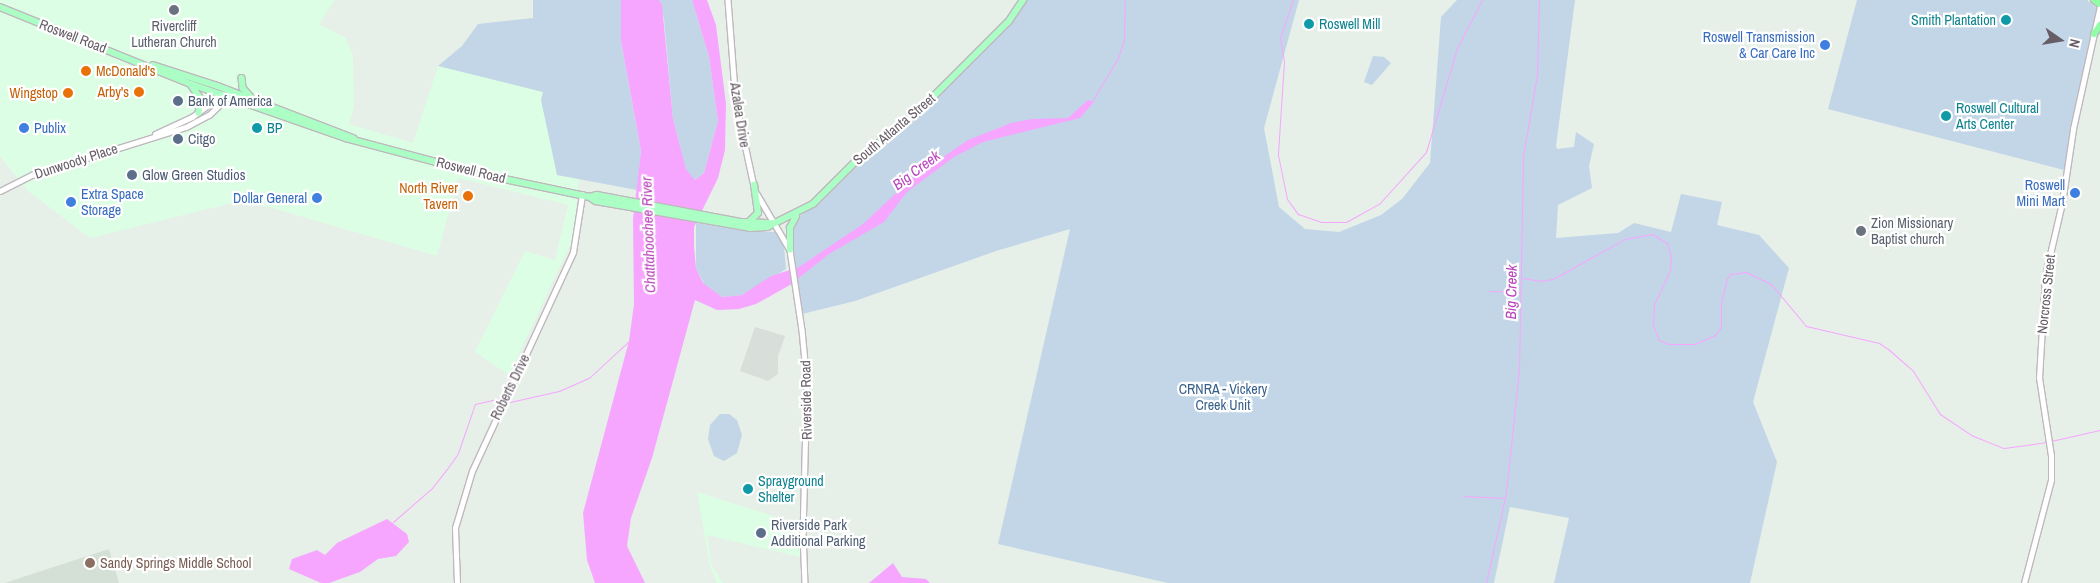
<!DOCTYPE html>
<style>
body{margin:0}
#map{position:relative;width:2100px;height:583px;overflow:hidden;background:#e6efe8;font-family:"Archivo Narrow",sans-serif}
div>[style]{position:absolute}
.commercial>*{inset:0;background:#dcfee4}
.industrial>*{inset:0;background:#d8ded9}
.education>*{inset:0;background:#d4dfd6}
.green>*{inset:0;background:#c2d6e7}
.water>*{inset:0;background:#f7a6ff}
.stream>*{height:1px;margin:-0.5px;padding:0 0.5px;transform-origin:0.5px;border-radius:0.5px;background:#f7a6ff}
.roads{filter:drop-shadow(1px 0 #bfb8be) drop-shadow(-1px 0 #bfb8be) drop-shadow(0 1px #bfb8be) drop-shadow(0 -1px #bfb8be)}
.minor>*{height:4.5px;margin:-2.25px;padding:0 2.25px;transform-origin:2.25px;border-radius:2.25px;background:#fff}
.major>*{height:5.5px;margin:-2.75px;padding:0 2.75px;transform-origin:2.75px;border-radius:2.75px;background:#abffc5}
.highway>*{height:6px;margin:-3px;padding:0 3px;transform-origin:3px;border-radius:3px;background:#90fda7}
.dots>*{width:14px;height:14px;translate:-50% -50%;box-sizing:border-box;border:2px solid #fff;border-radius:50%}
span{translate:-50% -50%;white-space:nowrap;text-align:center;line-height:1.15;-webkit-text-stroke:4.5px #fff;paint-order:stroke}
.culture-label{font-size:14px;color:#0d838f}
.right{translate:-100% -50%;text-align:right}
.left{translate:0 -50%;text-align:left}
.worship-label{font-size:14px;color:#5b616d}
.street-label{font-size:14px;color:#665d66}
.shop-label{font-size:14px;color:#366cbe}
.food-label{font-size:14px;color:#c56008}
.service-label{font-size:14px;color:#4e5e75}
.park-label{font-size:14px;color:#375f8b}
.education-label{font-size:14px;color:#785e54}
.water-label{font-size:15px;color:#b944bb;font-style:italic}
.north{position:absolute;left:2035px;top:15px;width:50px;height:50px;-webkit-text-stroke:4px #fff;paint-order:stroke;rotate:103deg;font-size:14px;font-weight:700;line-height:20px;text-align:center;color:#665d66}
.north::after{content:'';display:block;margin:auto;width:18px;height:22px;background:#665d66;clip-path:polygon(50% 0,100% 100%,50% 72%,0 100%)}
</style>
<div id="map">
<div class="commercial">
<i style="clip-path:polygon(0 0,335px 0,319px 24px,346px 38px,353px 56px,354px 107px,349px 124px,413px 143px,438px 66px,543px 92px,557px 175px,579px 179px,576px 208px,573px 239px,509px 375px,475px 352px,525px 251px,555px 260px,568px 205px,458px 178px,437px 256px,245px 200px,90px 238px,28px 191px,0 156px)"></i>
<i style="clip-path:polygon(697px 492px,799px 524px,803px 583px,800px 557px,707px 535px,712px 566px,723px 583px,717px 583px,710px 567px)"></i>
</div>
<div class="industrial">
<i style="clip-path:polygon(755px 327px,785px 336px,778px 356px,778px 374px,768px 381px,740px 371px)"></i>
</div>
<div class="education">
<i style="clip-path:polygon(109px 549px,119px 583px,5px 583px,23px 577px)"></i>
</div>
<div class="green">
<i style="clip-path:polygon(533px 0,621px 0,621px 41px,641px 151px,637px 190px,557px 175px,541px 100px,543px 92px,438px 66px,462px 46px,478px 24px,533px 18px)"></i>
<i style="clip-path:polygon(659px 0,692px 0,709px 57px,718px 121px,704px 173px,695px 180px,686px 170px,673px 119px,664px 19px)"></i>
<i style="clip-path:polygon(1022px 0,1299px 0,1264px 128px,1279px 207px,1305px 229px,1339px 232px,1381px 215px,1402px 199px,1430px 163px,1441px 17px,1457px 0,1575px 0,1556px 146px,1557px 149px,1574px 147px,1576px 132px,1594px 144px,1589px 166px,1592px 188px,1558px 205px,1556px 238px,1618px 233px,1634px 223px,1671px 232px,1681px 194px,1722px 202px,1717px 225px,1759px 235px,1789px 268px,1753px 402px,1777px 462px,1750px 583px,1554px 583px,1569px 518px,1510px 507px,1494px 583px,1168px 583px,998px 544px,1070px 229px,996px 251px,855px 301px,802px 314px,794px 254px,785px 226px,803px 214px,1002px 30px)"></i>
<i style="clip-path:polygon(1857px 0,2087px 0,2100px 11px,2068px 171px,1828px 109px)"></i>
<i style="clip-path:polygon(1373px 56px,1384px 57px,1391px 63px,1372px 85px,1364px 82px)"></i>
<i style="clip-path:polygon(696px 223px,745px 231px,775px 232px,784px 246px,786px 269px,742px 295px,722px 297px,706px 288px,696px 268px)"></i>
<i style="clip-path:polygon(720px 414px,729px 414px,737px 420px,742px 435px,737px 453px,724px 461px,714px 456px,708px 439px,710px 425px)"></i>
</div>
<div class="water">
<i style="clip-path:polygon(621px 0,659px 0,662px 5px,673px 119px,686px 169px,695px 180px,704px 173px,718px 121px,709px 57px,692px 0,707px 0,716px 25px,726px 104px,725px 150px,718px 178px,694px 227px,694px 247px,696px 268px,703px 283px,722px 297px,742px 295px,771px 276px,799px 267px,863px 224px,911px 179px,968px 140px,1011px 123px,1032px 119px,1068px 118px,1088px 100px,1094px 102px,1080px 118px,983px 142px,954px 157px,907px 192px,884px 222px,829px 254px,790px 285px,756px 304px,739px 309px,717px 310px,695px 300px,652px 458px,631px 518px,627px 546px,645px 583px,595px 583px,587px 560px,583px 513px,629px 341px,634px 304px,633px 219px,641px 151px,621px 41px)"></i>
<i style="clip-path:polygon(387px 519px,407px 534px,409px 542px,396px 556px,378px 559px,360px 572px,329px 583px,321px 583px,289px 569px,292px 559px,317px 550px,325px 555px,337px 543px)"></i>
<i style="clip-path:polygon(893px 563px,902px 577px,926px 579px,930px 583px,869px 583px)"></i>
</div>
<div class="stream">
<i style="left:1293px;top:0;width:40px;rotate:108.9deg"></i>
<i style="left:1280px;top:38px;width:23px;rotate:80deg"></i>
<i style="left:1284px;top:61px;width:94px;rotate:93.7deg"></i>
<i style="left:1278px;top:155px;width:45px;rotate:78.4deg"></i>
<i style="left:1287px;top:199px;width:19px;rotate:54deg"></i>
<i style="left:1298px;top:214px;width:24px;rotate:19deg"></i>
<i style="left:1321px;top:222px;width:25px"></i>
<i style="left:1346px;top:222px;width:38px;rotate:-29deg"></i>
<i style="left:1379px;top:204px;width:70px;rotate:-47.9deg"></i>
<i style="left:1426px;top:152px;width:109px;rotate:-73.4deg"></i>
<i style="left:1457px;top:48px;width:54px;rotate:-62.5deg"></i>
<i style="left:1092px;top:101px;width:50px;rotate:-58.8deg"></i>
<i style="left:1118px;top:58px;width:20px;rotate:-72deg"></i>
<i style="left:1124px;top:39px;width:39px;rotate:-89deg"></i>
<i style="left:1522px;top:278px;width:18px;rotate:9deg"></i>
<i style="left:1540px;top:281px;width:13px;rotate:-9deg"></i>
<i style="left:1553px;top:279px;width:82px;rotate:-29.1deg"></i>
<i style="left:1625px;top:239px;width:27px;rotate:-10deg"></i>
<i style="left:1652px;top:234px;width:17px;rotate:31deg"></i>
<i style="left:1667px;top:243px;width:14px;rotate:73deg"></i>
<i style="left:1671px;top:256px;width:14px;rotate:94deg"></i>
<i style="left:1670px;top:270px;width:38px;rotate:115deg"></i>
<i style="left:1654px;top:304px;width:21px;rotate:93deg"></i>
<i style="left:1653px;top:325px;width:16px;rotate:68deg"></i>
<i style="left:1659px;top:340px;width:10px;rotate:24deg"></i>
<i style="left:1668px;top:344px;width:27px"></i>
<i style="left:1695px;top:344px;width:22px;rotate:-24deg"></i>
<i style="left:1715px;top:335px;width:10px;rotate:-53deg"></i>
<i style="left:1721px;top:327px;width:24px;rotate:-90deg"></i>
<i style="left:1721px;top:303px;width:25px;rotate:-76deg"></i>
<i style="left:1727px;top:279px;width:6px;rotate:-59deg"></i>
<i style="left:1730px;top:274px;width:16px;rotate:-7deg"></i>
<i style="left:1746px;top:272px;width:28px;rotate:26deg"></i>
<i style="left:1771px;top:284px;width:55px;rotate:50.2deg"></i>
<i style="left:1806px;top:326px;width:75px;rotate:13.1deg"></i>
<i style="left:1879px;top:343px;width:11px;rotate:34deg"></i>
<i style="left:1888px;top:349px;width:33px;rotate:41deg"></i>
<i style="left:1913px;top:371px;width:51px;rotate:57.9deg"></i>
<i style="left:1940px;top:414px;width:37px;rotate:34deg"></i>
<i style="left:1971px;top:435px;width:35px;rotate:22deg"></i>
<i style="left:2004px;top:448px;width:43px;rotate:-7.9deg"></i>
<i style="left:1489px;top:291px;width:31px;rotate:2deg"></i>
<i style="left:510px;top:402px;width:50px;rotate:-12.7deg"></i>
<i style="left:559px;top:391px;width:34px;rotate:-24deg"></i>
<i style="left:590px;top:377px;width:53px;rotate:-42.7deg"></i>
<i style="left:2051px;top:441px;width:50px;rotate:-12.7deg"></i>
<i style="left:1463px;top:496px;width:42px;rotate:2.7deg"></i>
<i style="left:393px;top:522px;width:52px;rotate:-41.1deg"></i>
<i style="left:432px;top:488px;width:24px;rotate:-52deg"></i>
<i style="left:447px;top:469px;width:19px;rotate:-55deg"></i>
<i style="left:458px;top:453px;width:52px;rotate:-70.9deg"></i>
<i style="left:475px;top:404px;width:26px;rotate:-13deg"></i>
<i style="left:1486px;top:583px;width:92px;rotate:-77.5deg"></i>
<i style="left:1506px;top:493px;width:124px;rotate:-84deg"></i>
<i style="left:1519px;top:370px;width:214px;rotate:-88.9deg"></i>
<i style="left:1523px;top:156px;width:82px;rotate:-80.2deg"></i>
<i style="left:1537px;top:75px;width:75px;rotate:-88.5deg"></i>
</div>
<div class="roads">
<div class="minor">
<i style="left:728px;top:0;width:103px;rotate:85.6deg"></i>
<i style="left:736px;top:103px;width:85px;rotate:77.8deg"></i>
<i style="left:155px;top:134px;width:41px;rotate:-24.7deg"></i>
<i style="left:192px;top:117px;width:38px;rotate:-37deg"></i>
<i style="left:0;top:191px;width:36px;rotate:-27deg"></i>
<i style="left:32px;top:175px;width:161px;rotate:-17.3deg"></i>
<i style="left:186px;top:127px;width:26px;rotate:-28deg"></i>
<i style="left:209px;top:115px;width:28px;rotate:-44deg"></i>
<i style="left:757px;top:194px;width:65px;rotate:59.5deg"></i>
<i style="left:790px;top:250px;width:81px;rotate:81.5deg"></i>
<i style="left:802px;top:330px;width:53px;rotate:84.6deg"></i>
<i style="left:807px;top:383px;width:149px;rotate:91.5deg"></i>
<i style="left:803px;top:532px;width:51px;rotate:87.8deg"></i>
<i style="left:457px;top:583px;width:55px;rotate:-92.1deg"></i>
<i style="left:455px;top:528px;width:59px;rotate:-73.4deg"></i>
<i style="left:472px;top:471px;width:241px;rotate:-65.2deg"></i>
<i style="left:573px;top:252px;width:58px;rotate:-81deg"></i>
<i style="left:2024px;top:583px;width:106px;rotate:-75.3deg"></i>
<i style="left:2051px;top:480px;width:24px;rotate:-90deg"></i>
<i style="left:2051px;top:456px;width:79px;rotate:-98.7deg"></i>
<i style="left:2039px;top:378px;width:102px;rotate:-86.6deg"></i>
<i style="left:2045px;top:276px;width:75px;rotate:-76.9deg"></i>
<i style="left:2062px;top:203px;width:75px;rotate:-81.5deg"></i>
<i style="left:2073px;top:129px;width:126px;rotate:-77.6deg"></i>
</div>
<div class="major">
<i style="left:0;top:7px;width:206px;rotate:22deg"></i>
<i style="left:191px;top:84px;width:164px;rotate:19.2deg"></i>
<i style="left:346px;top:138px;width:140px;rotate:14.9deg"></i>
<i style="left:481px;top:174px;width:111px;rotate:11.9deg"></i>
<i style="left:590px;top:197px;width:7px;rotate:34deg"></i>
<i style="left:596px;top:201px;width:156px;rotate:9.9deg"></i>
<i style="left:750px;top:228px;width:17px;rotate:-3deg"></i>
<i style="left:767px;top:227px;width:51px;rotate:-26.6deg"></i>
<i style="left:813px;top:204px;width:59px;rotate:-45deg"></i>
<i style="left:855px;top:162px;width:79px;rotate:-38.3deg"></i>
<i style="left:917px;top:113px;width:130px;rotate:-45deg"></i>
<i style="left:1009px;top:21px;width:25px;rotate:-56deg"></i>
<i style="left:153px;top:65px;width:68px;rotate:17.9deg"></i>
<i style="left:218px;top:86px;width:145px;rotate:21.1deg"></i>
<i style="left:242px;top:78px;width:10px;rotate:84deg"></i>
<i style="left:243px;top:88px;width:11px;rotate:49deg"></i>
<i style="left:192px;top:86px;width:16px;rotate:55deg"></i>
<i style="left:201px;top:99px;width:14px;rotate:98deg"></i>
<i style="left:590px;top:197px;width:7px;rotate:-16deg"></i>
<i style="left:597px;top:195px;width:147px;rotate:10.6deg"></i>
<i style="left:741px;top:222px;width:33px;rotate:2deg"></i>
<i style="left:750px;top:221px;width:11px;rotate:-45deg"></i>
<i style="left:758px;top:213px;width:28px;rotate:-98deg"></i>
<i style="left:790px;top:250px;width:22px;rotate:-90deg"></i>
<i style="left:790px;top:228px;width:13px;rotate:-63deg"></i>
</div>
<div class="highway">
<i style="left:2094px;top:0;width:7px;rotate:34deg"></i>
<i style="left:2094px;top:34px;width:11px;rotate:-56deg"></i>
</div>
</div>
<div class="dots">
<i style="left:174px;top:10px;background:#6b7280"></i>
<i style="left:2006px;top:20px;background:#0f9aa8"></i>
<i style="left:1309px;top:24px;background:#0f9aa8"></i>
<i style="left:1825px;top:45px;background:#3f7fe0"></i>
<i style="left:86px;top:71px;background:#e8710a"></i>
<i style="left:139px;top:92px;background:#e8710a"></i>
<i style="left:68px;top:93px;background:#e8710a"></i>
<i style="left:178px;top:101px;background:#5c6f8a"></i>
<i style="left:1946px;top:116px;background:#0f9aa8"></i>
<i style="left:24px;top:128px;background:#3f7fe0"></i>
<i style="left:257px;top:128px;background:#0f9aa8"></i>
<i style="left:178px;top:139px;background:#5c6f8a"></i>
<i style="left:132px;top:175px;background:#5c6f8a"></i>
<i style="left:2075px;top:193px;background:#3f7fe0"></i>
<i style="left:468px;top:196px;background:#e8710a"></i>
<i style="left:317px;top:198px;background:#3f7fe0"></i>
<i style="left:71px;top:202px;background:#3f7fe0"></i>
<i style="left:1861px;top:231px;background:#6b7280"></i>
<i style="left:748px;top:489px;background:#0f9aa8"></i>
<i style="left:761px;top:533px;background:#5c6f8a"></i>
<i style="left:90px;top:563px;background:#8d6e63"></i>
</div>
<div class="culture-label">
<span class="right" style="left:1996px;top:20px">Smith Plantation</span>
<span class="left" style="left:1319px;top:24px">Roswell Mill</span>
<span class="left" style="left:1956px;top:116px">Roswell Cultural<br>Arts Center</span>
<span class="left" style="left:267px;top:128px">BP</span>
<span class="left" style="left:758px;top:489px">Sprayground<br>Shelter</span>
</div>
<div class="worship-label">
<span style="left:174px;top:34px">Rivercliff<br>Lutheran Church</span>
<span class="left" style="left:1871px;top:231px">Zion Missionary<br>Baptist church</span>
</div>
<div class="street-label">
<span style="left:73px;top:36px;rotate:21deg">Roswell Road</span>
<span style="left:740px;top:115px;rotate:81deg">Azalea Drive</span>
<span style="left:894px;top:129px;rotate:-40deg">South Atlanta Street</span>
<span style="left:76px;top:161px;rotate:-18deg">Dunwoody Place</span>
<span style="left:471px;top:170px;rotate:14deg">Roswell Road</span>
<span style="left:2046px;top:294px;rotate:-84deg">Norcross Street</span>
<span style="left:510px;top:387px;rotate:-64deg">Roberts Drive</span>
<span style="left:806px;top:400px;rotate:-91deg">Riverside Road</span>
</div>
<div class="shop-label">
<span class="right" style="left:1815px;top:45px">Roswell Transmission<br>&amp; Car Care Inc</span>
<span class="left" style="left:34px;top:128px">Publix</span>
<span class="right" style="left:2065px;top:193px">Roswell<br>Mini Mart</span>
<span class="left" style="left:81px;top:202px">Extra Space<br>Storage</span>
<span class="right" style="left:307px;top:198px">Dollar General</span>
</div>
<div class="food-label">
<span class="left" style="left:96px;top:71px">McDonald's</span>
<span class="right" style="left:129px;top:92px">Arby's</span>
<span class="right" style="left:58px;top:93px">Wingstop</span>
<span class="right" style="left:458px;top:196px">North River<br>Tavern</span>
</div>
<div class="service-label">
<span class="left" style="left:188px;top:101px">Bank of America</span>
<span class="left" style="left:188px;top:139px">Citgo</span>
<span class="left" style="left:142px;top:175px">Glow Green Studios</span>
<span class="left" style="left:771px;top:533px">Riverside Park<br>Additional Parking</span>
</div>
<div class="park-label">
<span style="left:1223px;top:397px">CRNRA - Vickery<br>Creek Unit</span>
</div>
<div class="education-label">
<span class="left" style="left:100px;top:563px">Sandy Springs Middle School</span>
</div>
<div class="water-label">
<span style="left:916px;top:170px;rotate:-37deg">Big Creek</span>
<span style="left:648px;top:235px;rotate:-92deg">Chattahoochee River</span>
<span style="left:1511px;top:292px;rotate:-89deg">Big Creek</span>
</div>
<div class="north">N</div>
</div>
